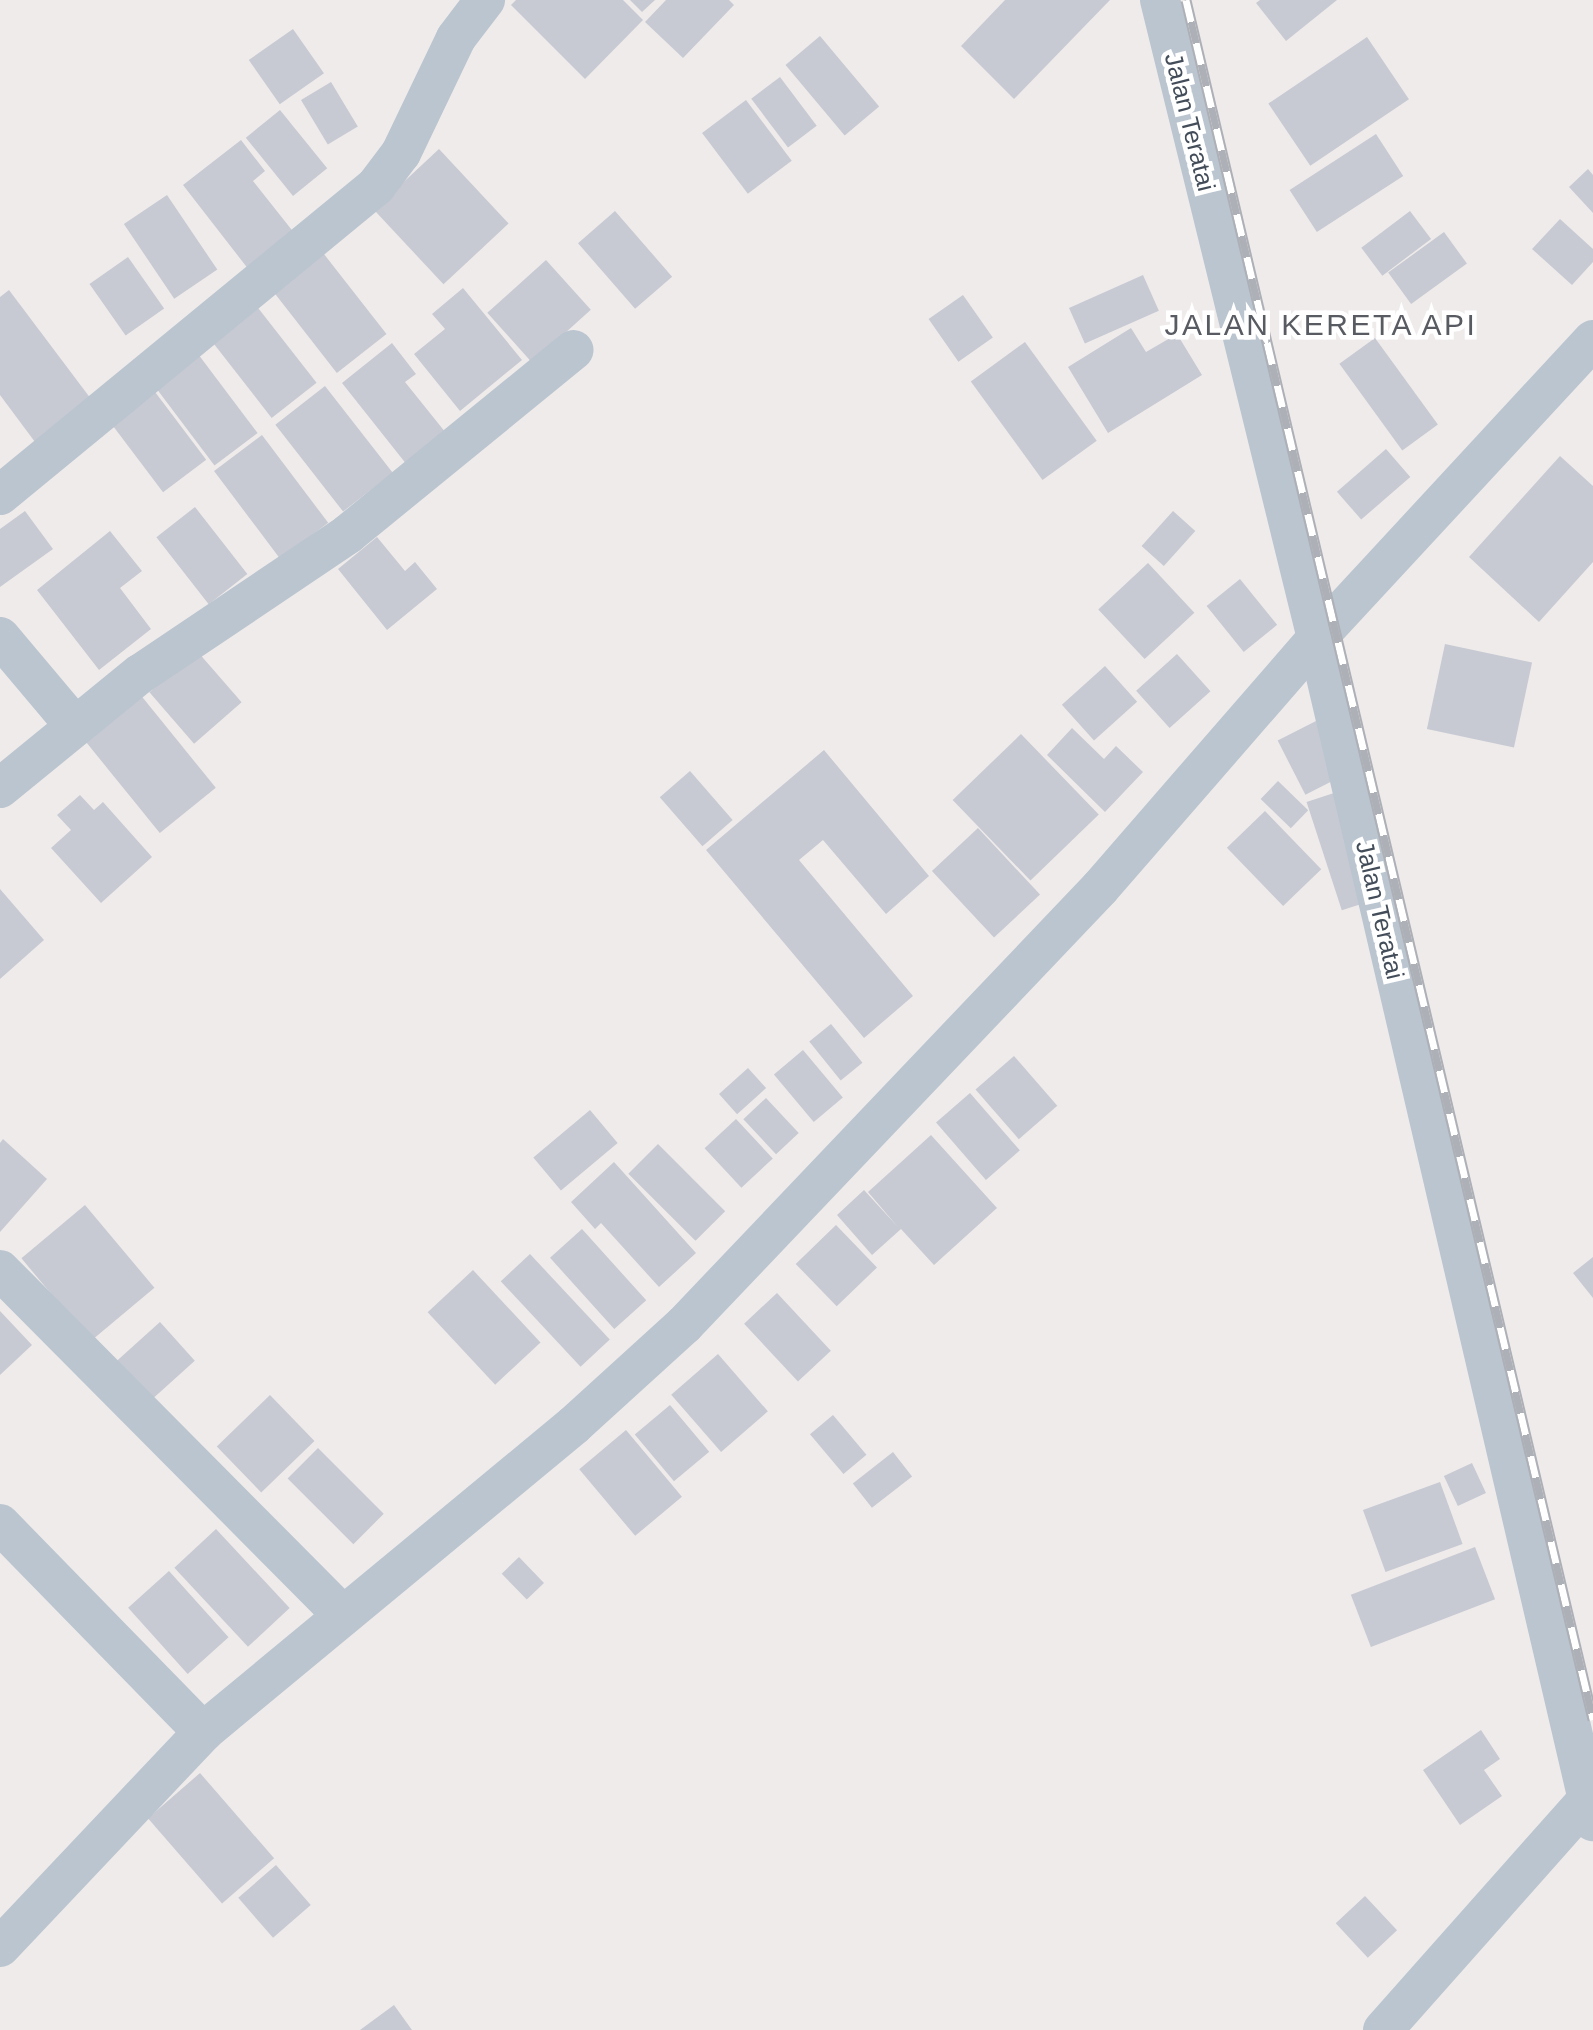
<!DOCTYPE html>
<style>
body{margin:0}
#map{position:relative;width:1593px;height:2030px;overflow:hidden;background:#efebeb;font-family:Helvetica,sans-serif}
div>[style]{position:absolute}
.building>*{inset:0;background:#c7cad2;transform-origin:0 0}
.street>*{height:40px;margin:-20px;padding:0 20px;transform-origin:20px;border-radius:20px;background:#bbc5cf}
.rail>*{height:11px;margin-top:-5.5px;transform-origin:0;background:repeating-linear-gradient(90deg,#fff 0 22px,#adb0b6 0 44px);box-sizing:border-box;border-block:2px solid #adb0b6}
span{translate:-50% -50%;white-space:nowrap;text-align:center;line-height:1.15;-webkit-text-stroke:9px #fff;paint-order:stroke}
.street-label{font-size:25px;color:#434d59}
.quarter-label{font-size:30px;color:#585b61;letter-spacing:2.5px}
</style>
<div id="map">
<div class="building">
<i style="clip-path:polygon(516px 0,623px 0,643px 20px,585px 79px,511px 5px)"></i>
<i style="clip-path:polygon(630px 0,655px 0,642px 12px)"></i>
<i style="clip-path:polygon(666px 0,729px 0,734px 5px,683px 58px,645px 22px)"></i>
<i style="clip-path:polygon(1005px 0,1110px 0,1014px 99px,961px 46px)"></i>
<i style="clip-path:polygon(1260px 0,1337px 0,1286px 41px,1256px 3px)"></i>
<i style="left:293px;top:29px;width:54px;height:54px;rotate:55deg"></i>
<i style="left:820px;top:36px;width:92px;height:45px;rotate:50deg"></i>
<i style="left:1367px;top:37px;width:75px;height:119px;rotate:56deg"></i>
<i style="left:780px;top:77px;width:61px;height:36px;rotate:53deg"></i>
<i style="left:331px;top:82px;width:52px;height:35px;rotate:59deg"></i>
<i style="left:746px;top:100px;width:76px;height:55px;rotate:53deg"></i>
<i style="left:280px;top:110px;width:75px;height:44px;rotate:51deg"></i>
<i style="left:1376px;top:134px;width:50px;height:103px;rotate:57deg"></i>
<i style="clip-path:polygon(241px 140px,265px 171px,253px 181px,295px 234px,249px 270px,183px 185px)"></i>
<i style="left:439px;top:149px;width:102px;height:89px;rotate:47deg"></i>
<i style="clip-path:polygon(1588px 169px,1593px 175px,1593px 213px,1569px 187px)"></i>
<i style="left:167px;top:195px;width:90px;height:52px;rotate:56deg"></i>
<i style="left:615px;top:211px;width:87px;height:49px;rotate:49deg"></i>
<i style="left:1410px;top:211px;width:35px;height:61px;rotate:53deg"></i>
<i style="clip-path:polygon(1560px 219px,1593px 249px,1593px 262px,1572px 285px,1532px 249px)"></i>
<i style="left:1444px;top:232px;width:39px;height:69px;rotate:54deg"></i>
<i style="left:320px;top:249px;width:108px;height:63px;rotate:52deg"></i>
<i style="left:128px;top:257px;width:63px;height:47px;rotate:55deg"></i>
<i style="left:546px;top:260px;width:67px;height:79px;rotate:48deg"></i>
<i style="left:1143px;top:275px;width:39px;height:81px;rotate:66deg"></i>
<i style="clip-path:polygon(463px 288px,522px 360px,460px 411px,414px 354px,445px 329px,432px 314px)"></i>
<i style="clip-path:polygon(9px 290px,91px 399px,35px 442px,0 395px,0 297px)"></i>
<i style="left:963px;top:295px;width:52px;height:42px;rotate:55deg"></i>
<i style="left:255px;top:304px;width:100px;height:57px;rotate:52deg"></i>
<i style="clip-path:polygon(1131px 328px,1146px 352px,1177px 334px,1202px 375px,1108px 433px,1068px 367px)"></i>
<i style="left:1375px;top:338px;width:107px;height:44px;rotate:54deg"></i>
<i style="left:1025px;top:342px;width:122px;height:67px;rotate:54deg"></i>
<i style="clip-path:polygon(392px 343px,416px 374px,405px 382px,450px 438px,411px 470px,342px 383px)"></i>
<i style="left:192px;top:346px;width:109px;height:54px;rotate:53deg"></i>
<i style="left:146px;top:380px;width:100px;height:54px;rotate:53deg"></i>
<i style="left:325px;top:386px;width:110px;height:63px;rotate:52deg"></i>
<i style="left:262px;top:435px;width:110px;height:60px;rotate:53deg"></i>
<i style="left:1386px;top:449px;width:37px;height:65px;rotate:49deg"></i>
<i style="clip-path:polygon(1560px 456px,1593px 486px,1593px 562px,1539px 622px,1469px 557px)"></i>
<i style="left:195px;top:507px;width:85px;height:49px;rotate:52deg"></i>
<i style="clip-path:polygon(25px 511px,53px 549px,0 587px,0 529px)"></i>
<i style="left:1173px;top:511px;width:30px;height:47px;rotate:42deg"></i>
<i style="clip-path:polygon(110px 531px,142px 571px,120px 588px,151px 629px,99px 670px,37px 590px)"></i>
<i style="clip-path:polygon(377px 537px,405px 571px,415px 562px,437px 589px,387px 630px,338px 569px)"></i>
<i style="left:1148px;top:563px;width:68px;height:68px;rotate:47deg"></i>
<i style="left:1240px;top:579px;width:59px;height:43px;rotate:51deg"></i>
<i style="left:1445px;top:644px;width:89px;height:87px;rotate:12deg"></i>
<i style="left:197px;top:651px;width:68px;height:63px;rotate:49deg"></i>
<i style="left:1177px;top:654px;width:50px;height:55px;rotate:48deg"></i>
<i style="left:1105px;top:666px;width:48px;height:58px;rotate:48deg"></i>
<i style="left:139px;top:693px;width:122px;height:72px;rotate:51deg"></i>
<i style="left:1316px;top:721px;width:61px;height:43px;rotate:63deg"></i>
<i style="clip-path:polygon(1072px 728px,1104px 759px,1116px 746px,1143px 772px,1105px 812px,1047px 755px)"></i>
<i style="left:1021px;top:734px;width:112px;height:95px;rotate:46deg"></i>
<i style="clip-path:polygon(824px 750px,929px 876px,886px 914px,823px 840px,799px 860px,913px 996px,864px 1038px,706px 850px)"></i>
<i style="left:690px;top:771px;width:65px;height:40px;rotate:49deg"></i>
<i style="left:1278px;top:781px;width:42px;height:25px;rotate:44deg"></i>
<i style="left:1337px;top:792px;width:114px;height:32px;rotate:72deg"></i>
<i style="clip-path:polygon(80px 795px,94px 810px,103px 802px,152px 857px,101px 903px,51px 848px,71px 830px,57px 815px)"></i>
<i style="left:1265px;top:811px;width:81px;height:53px;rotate:46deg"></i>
<i style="left:978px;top:828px;width:91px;height:63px;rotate:47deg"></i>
<i style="clip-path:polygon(0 889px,44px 940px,0 979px)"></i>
<i style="left:831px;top:1024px;width:50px;height:28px;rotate:51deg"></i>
<i style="left:803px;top:1050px;width:62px;height:38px;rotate:50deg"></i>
<i style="left:1014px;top:1056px;width:66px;height:51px;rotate:49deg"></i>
<i style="left:748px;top:1068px;width:27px;height:39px;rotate:48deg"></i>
<i style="left:970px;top:1093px;width:76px;height:45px;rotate:49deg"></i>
<i style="left:766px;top:1098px;width:48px;height:31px;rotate:47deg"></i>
<i style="left:590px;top:1110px;width:43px;height:74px;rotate:50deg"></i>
<i style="left:736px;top:1119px;width:54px;height:43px;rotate:47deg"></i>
<i style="clip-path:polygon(931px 1135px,997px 1208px,934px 1265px,901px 1229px,872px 1255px,837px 1215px,864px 1190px,897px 1226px,868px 1192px)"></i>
<i style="clip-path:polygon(3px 1139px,47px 1179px,0 1232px,0 1143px)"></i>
<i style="left:658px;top:1144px;width:95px;height:42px;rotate:45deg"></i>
<i style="clip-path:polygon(614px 1162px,696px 1253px,659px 1287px,601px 1223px,595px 1229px,571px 1202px)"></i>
<i style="left:85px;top:1205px;width:108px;height:83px;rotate:50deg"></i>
<i style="left:836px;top:1225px;width:59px;height:56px;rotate:46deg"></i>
<i style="left:582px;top:1229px;width:96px;height:43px;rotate:48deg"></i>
<i style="left:530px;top:1254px;width:117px;height:40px;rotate:47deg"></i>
<i style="clip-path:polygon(1593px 1257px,1593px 1298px,1573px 1273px)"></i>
<i style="left:473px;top:1270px;width:99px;height:62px;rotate:47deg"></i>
<i style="left:777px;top:1293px;width:79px;height:45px;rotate:47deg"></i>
<i style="clip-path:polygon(0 1311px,32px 1345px,0 1375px)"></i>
<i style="left:160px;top:1322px;width:52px;height:62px;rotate:48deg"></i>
<i style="left:718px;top:1354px;width:76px;height:62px;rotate:49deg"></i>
<i style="left:270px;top:1395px;width:64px;height:74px;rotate:46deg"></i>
<i style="left:670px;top:1405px;width:61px;height:46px;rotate:50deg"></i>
<i style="left:833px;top:1415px;width:52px;height:30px;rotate:50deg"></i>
<i style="left:626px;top:1430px;width:87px;height:61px;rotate:50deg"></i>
<i style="left:318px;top:1448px;width:93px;height:43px;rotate:45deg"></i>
<i style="left:893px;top:1452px;width:31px;height:51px;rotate:52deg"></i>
<i style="left:1472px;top:1463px;width:33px;height:31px;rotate:65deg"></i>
<i style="left:1440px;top:1482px;width:66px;height:82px;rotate:70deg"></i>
<i style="left:216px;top:1529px;width:108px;height:57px;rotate:47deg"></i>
<i style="left:1475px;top:1547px;width:56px;height:133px;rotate:69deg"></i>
<i style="left:519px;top:1557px;width:36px;height:24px;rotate:46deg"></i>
<i style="left:169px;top:1571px;width:89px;height:55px;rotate:48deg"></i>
<i style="clip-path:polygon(1481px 1730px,1500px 1759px,1484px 1770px,1502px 1796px,1460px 1825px,1423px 1770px)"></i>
<i style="left:200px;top:1773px;width:113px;height:69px;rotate:49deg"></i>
<i style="left:276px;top:1865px;width:53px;height:50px;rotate:49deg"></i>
<i style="left:1365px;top:1896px;width:47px;height:40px;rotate:47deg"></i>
<i style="clip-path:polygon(394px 2005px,412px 2030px,360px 2030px)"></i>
</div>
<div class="street">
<i style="left:1160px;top:0;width:657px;rotate:76.18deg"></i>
<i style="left:1317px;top:638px;width:1215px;rotate:76.87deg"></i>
<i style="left:0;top:495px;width:487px;rotate:-39.4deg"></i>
<i style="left:376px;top:186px;width:41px;rotate:-52.9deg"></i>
<i style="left:401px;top:153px;width:127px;rotate:-64.4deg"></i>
<i style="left:456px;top:38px;width:48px;rotate:-52.7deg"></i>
<i style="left:0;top:637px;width:115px;rotate:49.9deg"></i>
<i style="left:0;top:788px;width:181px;rotate:-39.2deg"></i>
<i style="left:140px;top:674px;width:251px;rotate:-33.9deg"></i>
<i style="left:348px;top:534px;width:291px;rotate:-39.2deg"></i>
<i style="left:0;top:1270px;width:486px;rotate:45.2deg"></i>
<i style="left:0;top:1524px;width:291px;rotate:45.7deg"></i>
<i style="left:0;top:1947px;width:296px;rotate:-46.6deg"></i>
<i style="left:203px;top:1732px;width:482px;rotate:-39.6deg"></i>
<i style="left:574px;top:1425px;width:149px;rotate:-42.3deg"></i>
<i style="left:684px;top:1325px;width:603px;rotate:-46.41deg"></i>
<i style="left:1100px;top:888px;width:331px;rotate:-49deg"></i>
<i style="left:1317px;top:638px;width:406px;rotate:-47.2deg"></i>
<i style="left:1383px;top:2030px;width:309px;rotate:-48.4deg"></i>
</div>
<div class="rail">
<i style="left:1186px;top:0;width:1767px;rotate:76.68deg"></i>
</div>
<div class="street-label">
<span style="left:1190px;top:122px;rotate:76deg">Jalan Teratai</span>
<span style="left:1380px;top:910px;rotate:77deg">Jalan Teratai</span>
</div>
<div class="quarter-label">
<span style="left:1321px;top:325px">JALAN KERETA API</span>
</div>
</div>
